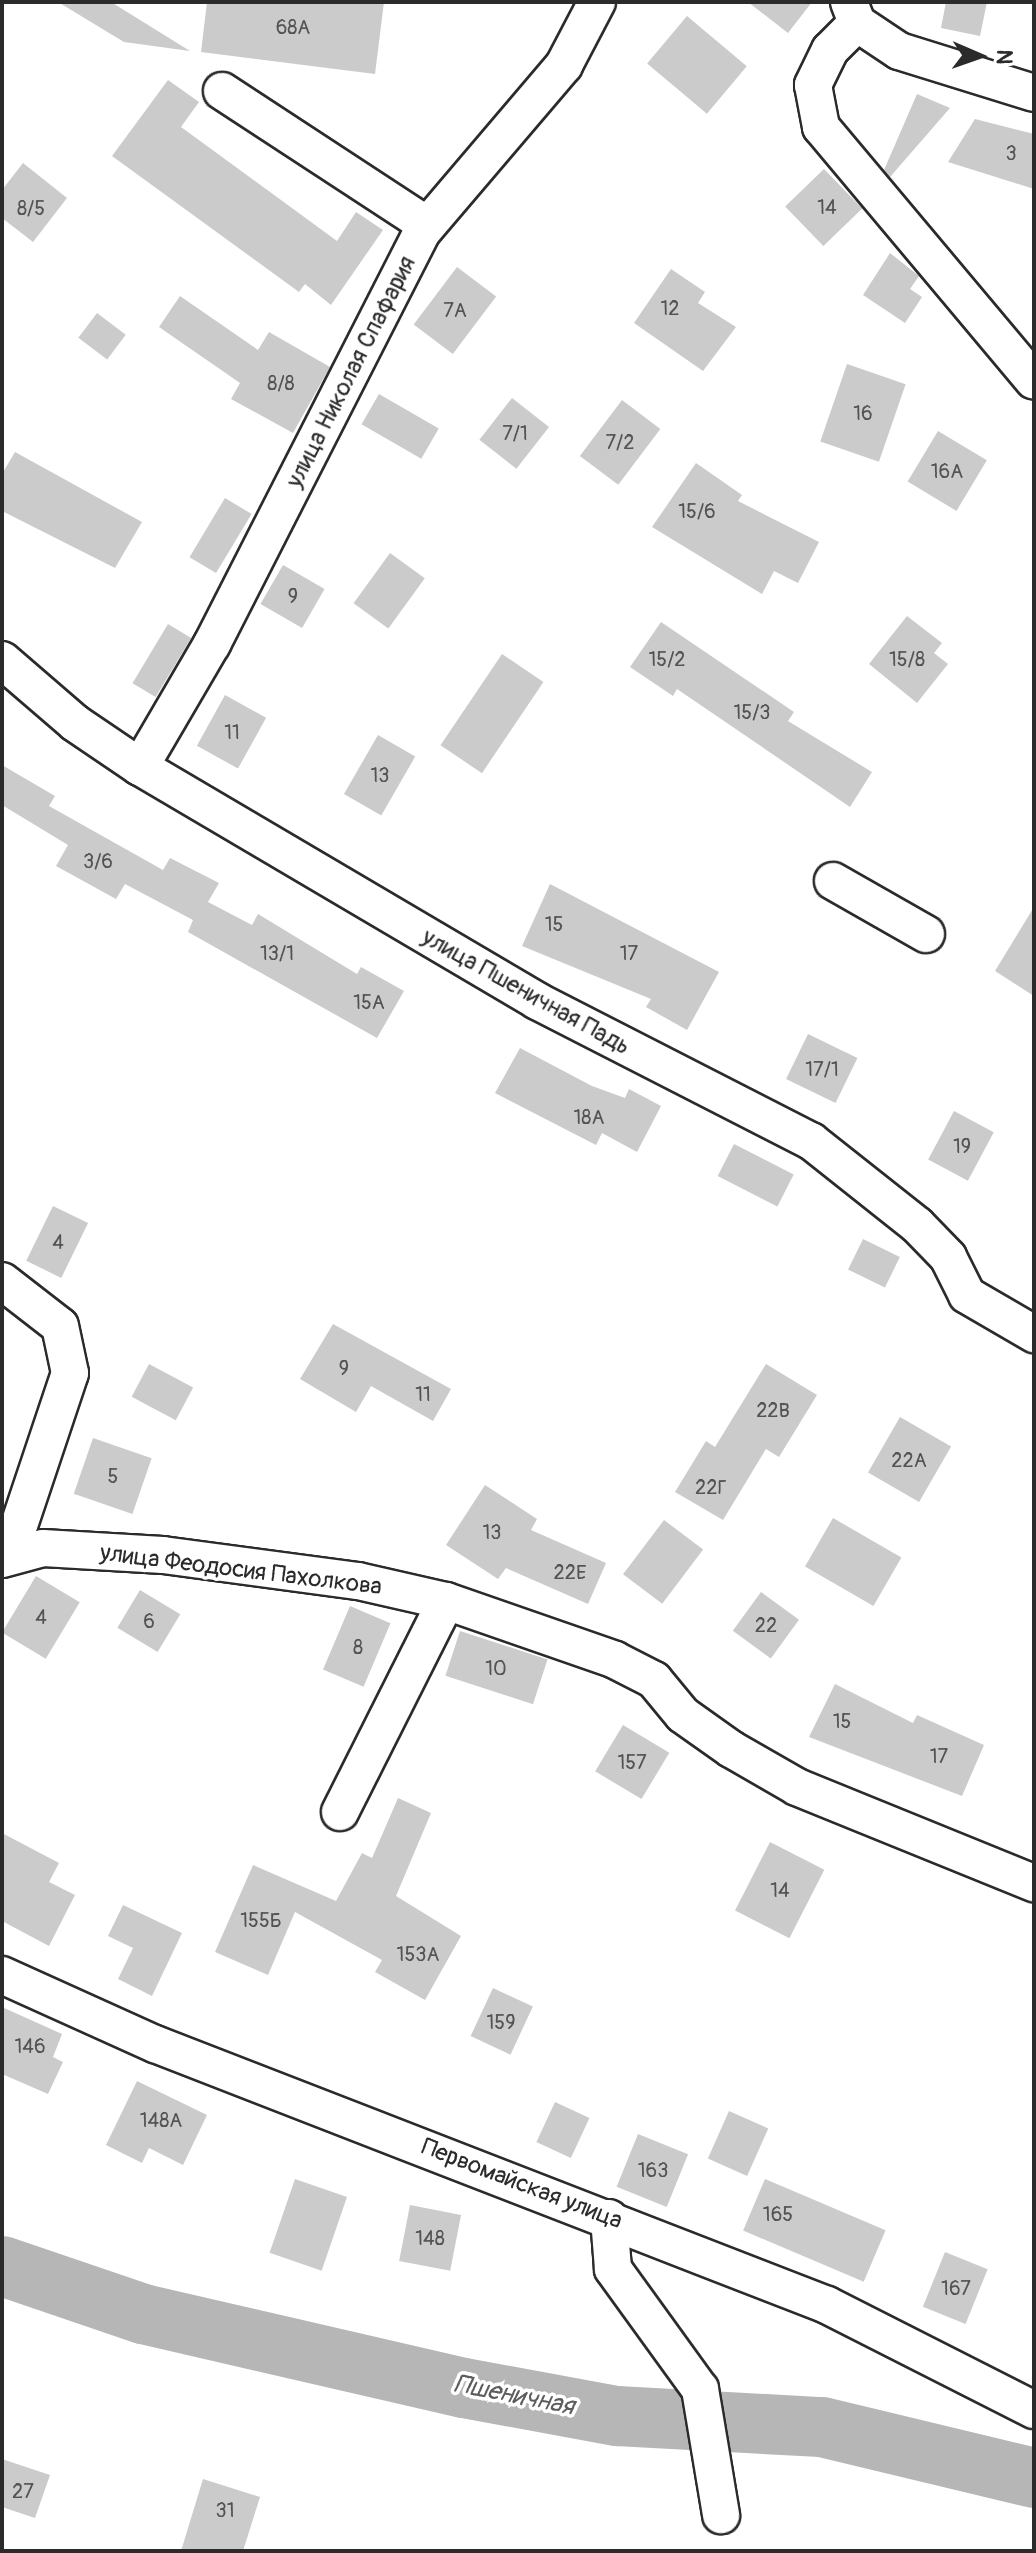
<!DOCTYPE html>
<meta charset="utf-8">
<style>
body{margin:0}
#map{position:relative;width:1036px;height:2553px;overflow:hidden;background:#fff;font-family:Pangolin,sans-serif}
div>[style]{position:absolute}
.river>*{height:60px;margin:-30px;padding:0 30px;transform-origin:30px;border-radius:30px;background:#b6b6b6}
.building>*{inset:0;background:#cbcbcb;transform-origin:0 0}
.roads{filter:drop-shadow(2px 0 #2b2b2b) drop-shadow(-2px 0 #2b2b2b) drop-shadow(0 2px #2b2b2b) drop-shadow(0 -2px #2b2b2b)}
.minor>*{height:36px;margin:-18px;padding:0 18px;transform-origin:18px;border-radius:18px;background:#fff}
span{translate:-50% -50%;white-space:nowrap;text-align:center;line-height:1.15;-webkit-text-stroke:7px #fff;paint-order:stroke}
.number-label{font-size:20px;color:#535353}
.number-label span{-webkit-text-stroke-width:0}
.street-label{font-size:24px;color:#2b2b2b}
.water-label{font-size:26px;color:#5c5c5c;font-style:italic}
.frame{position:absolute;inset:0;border:4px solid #2b2b2b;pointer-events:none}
.north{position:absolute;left:940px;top:16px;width:80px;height:80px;-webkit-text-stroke:6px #fff;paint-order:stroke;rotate:92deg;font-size:22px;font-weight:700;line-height:32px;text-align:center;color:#2b2b2b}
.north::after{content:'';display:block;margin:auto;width:28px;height:36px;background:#2b2b2b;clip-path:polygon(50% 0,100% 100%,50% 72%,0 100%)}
</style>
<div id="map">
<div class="river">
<i style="left:2px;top:2266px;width:149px;rotate:18.8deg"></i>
<i style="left:143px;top:2314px;width:329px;rotate:13deg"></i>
<i style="left:464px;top:2388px;width:156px;rotate:10.4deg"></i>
<i style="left:617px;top:2416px;width:205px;rotate:3.1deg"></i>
<i style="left:822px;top:2427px;width:218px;rotate:13.5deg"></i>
</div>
<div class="building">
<i style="clip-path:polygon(58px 2px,111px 2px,190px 51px,124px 42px)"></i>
<i style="clip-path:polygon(207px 2px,384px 2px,375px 74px,201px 52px)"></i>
<i style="clip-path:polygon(748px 2px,812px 2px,788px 33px)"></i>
<i style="clip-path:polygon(946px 2px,987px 2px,980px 36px,941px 28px)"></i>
<i style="left:687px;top:16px;width:78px;height:62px;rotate:40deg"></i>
<i style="clip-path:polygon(168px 80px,199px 102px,181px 127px,337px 241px,356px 212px,383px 230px,331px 305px,305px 284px,299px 292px,112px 156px)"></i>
<i style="clip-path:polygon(917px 94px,950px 108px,890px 177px,884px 170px)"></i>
<i style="clip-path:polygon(975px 119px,1034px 134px,1034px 189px,948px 162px)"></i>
<i style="clip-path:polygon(23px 163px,67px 198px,33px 242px,2px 218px,2px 190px)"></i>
<i style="left:824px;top:169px;width:55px;height:54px;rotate:46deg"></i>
<i style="clip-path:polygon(890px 253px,919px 276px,910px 289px,922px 297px,905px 323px,863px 295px)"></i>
<i style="left:457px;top:267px;width:49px;height:72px;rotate:37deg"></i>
<i style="clip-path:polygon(671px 269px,705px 292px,698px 303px,736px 327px,703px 371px,634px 323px)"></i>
<i style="clip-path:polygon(180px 296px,258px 350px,269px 332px,330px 367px,293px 433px,231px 399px,240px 383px,159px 327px)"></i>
<i style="left:97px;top:313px;width:36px;height:31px;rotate:37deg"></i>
<i style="left:847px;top:364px;width:62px;height:82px;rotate:19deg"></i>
<i style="left:379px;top:394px;width:69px;height:35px;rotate:30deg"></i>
<i style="left:512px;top:398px;width:47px;height:53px;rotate:38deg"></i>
<i style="left:622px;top:400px;width:48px;height:70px;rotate:37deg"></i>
<i style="left:938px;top:431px;width:57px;height:59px;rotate:31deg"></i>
<i style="clip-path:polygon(15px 452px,142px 522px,115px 568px,2px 511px,2px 474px)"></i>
<i style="clip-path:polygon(696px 463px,742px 495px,738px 501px,819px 542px,798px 583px,774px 571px,762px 594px,652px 527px)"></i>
<i style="left:225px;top:498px;width:31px;height:69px;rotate:31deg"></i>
<i style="left:390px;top:553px;width:43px;height:62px;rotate:36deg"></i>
<i style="left:283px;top:565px;width:48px;height:45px;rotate:30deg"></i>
<i style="clip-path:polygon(907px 616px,942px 643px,934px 653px,948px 664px,917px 703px,869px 664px)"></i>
<i style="clip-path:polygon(661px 622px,794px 712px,788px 721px,872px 772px,850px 807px,677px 689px,673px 696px,630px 667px)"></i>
<i style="left:168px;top:624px;width:27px;height:69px;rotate:31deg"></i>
<i style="left:502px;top:654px;width:50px;height:110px;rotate:34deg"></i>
<i style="left:225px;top:695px;width:47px;height:58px;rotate:29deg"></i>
<i style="left:378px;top:735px;width:43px;height:68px;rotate:30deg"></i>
<i style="clip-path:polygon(2px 765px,55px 796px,49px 806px,163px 870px,170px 858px,219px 883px,208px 902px,252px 925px,258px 914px,357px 974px,361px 967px,404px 991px,377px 1038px,188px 932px,193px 920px,125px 884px,116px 899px,56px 866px,68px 845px,2px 805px)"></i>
<i style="clip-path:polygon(550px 884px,719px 972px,687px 1030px,646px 1007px,651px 999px,522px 946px)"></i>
<i style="clip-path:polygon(1034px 907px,1034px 996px,995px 971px)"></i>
<i style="left:808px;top:1034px;width:55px;height:50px;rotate:26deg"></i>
<i style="clip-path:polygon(520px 1048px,592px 1086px,625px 1098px,629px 1089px,661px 1106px,637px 1152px,602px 1133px,596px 1145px,495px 1093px)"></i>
<i style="left:954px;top:1111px;width:45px;height:55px;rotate:28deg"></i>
<i style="left:734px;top:1144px;width:67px;height:36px;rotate:27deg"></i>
<i style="left:53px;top:1206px;width:39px;height:61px;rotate:26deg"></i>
<i style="left:863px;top:1239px;width:41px;height:34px;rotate:26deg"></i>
<i style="clip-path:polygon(333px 1324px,451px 1389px,433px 1421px,371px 1386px,356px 1412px,300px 1379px)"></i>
<i style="left:149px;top:1364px;width:50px;height:37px;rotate:28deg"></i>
<i style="clip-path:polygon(766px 1364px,817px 1395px,779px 1457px,766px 1449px,723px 1520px,675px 1492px,706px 1441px,715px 1447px)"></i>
<i style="left:900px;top:1417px;width:59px;height:64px;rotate:30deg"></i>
<i style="left:93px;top:1438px;width:62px;height:59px;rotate:19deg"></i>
<i style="clip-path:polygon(485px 1485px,537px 1519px,531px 1530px,606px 1563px,588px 1604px,506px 1568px,498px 1579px,446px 1545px)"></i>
<i style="left:833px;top:1518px;width:79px;height:56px;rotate:30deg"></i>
<i style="left:664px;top:1520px;width:49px;height:68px;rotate:37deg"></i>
<i style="left:36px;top:1576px;width:51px;height:66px;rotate:31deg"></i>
<i style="left:140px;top:1590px;width:47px;height:44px;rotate:31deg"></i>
<i style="left:761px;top:1592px;width:47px;height:48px;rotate:36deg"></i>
<i style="left:350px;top:1606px;width:44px;height:69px;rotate:23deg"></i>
<i style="left:460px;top:1631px;width:92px;height:47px;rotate:18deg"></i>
<i style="clip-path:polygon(835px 1684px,913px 1723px,917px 1715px,984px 1745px,962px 1796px,809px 1737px)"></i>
<i style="left:623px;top:1725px;width:54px;height:54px;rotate:31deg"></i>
<i style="clip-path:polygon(398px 1798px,431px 1813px,396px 1896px,461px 1936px,425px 2000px,375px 1972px,382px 1960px,295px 1912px,268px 1975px,215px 1952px,253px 1865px,336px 1901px,362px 1853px,372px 1858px)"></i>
<i style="clip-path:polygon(2px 1833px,59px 1863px,49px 1882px,75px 1895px,49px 1946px,2px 1921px)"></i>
<i style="left:770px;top:1842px;width:61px;height:77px;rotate:27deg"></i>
<i style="clip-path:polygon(123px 1905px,182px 1933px,152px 1996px,118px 1979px,133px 1948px,108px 1936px)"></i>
<i style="left:493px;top:1988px;width:44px;height:53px;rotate:25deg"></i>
<i style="clip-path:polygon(2px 2007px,62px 2034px,53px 2057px,63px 2062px,48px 2094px,2px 2074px)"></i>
<i style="clip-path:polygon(137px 2081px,207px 2115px,183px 2165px,149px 2148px,142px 2163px,106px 2145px)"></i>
<i style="left:555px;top:2102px;width:38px;height:44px;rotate:25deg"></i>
<i style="left:729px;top:2111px;width:43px;height:52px;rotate:24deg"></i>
<i style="left:638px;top:2134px;width:54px;height:57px;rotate:22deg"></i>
<i style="left:295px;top:2179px;width:55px;height:78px;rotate:19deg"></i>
<i style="left:765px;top:2179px;width:131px;height:56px;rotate:23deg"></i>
<i style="left:410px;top:2205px;width:52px;height:57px;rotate:11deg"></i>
<i style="left:945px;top:2252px;width:46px;height:59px;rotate:22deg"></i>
<i style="clip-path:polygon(2px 2459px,50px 2475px,35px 2518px,2px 2507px)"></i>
<i style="clip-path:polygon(203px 2479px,260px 2497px,243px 2551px,181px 2551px)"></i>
</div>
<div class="roads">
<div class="minor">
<i style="left:849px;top:2px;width:22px;rotate:69deg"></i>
<i style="left:857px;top:23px;width:50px;rotate:33.7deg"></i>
<i style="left:899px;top:51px;width:141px;rotate:17.3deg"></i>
<i style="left:857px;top:23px;width:38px;rotate:135deg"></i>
<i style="left:830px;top:50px;width:39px;rotate:116deg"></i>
<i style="left:813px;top:85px;width:43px;rotate:79.2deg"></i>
<i style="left:821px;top:127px;width:331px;rotate:50deg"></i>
<i style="left:222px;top:91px;width:245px;rotate:33.2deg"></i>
<i style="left:2px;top:660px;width:96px;rotate:40.8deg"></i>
<i style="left:75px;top:723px;width:78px;rotate:34.1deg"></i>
<i style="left:140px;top:767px;width:461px;rotate:30.5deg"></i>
<i style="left:537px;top:1001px;width:308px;rotate:27.1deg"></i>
<i style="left:811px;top:1141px;width:135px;rotate:38.4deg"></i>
<i style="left:917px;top:1225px;width:45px;rotate:45.9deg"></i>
<i style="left:948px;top:1257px;width:42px;rotate:63.4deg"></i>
<i style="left:967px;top:1295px;width:78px;rotate:30.2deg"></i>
<i style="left:140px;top:767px;width:143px;rotate:-59.7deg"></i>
<i style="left:212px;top:644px;width:462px;rotate:-63deg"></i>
<i style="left:422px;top:232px;width:219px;rotate:-49.6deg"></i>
<i style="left:564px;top:65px;width:71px;rotate:-62.4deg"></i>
<i style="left:833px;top:881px;width:107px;rotate:29.7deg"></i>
<i style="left:2px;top:1281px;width:73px;rotate:37.8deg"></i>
<i style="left:60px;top:1326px;width:48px;rotate:78deg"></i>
<i style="left:70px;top:1373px;width:192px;rotate:108.5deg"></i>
<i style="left:2px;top:1559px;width:42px;rotate:-15deg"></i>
<i style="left:43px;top:1548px;width:120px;rotate:3.3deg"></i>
<i style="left:163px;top:1555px;width:197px;rotate:7.6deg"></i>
<i style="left:358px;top:1581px;width:90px;rotate:12.8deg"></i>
<i style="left:446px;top:1601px;width:179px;rotate:19.2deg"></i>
<i style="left:615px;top:1660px;width:44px;rotate:27.1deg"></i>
<i style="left:654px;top:1680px;width:45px;rotate:50.4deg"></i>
<i style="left:683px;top:1715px;width:59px;rotate:35.3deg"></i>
<i style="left:731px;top:1749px;width:76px;rotate:29.9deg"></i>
<i style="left:797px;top:1787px;width:256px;rotate:22.1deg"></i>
<i style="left:340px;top:1812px;width:236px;rotate:-63.3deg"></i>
<i style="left:2px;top:1975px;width:168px;rotate:24.3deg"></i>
<i style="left:155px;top:2044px;width:721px;rotate:21.23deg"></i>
<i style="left:827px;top:2305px;width:232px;rotate:26.9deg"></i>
<i style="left:609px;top:2218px;width:51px;rotate:85.5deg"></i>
<i style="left:613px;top:2269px;width:148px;rotate:54.1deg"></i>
<i style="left:700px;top:2389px;width:128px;rotate:80.5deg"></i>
</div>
</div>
<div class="number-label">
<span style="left:293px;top:27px">68А</span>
<span style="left:1011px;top:153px">3</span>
<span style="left:827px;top:207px">14</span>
<span style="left:31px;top:208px">8/5</span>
<span style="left:670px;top:308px">12</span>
<span style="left:455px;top:310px">7А</span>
<span style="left:281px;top:383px">8/8</span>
<span style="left:863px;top:413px">16</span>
<span style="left:515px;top:433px">7/1</span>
<span style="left:620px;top:442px">7/2</span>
<span style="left:947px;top:471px">16А</span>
<span style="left:697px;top:511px">15/6</span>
<span style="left:293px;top:596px">9</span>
<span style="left:667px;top:659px">15/2</span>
<span style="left:907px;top:659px">15/8</span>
<span style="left:752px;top:712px">15/3</span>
<span style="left:232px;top:732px">11</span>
<span style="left:380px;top:775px">13</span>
<span style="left:98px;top:861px">3/6</span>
<span style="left:554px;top:924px">15</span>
<span style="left:277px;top:953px">13/1</span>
<span style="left:629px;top:953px">17</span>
<span style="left:369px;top:1002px">15А</span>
<span style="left:822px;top:1069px">17/1</span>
<span style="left:589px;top:1117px">18А</span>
<span style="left:962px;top:1146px">19</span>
<span style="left:58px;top:1242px">4</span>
<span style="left:344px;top:1368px">9</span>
<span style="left:423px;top:1394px">11</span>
<span style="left:773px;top:1410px">22В</span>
<span style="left:909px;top:1460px">22А</span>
<span style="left:113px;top:1476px">5</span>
<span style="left:711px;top:1487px">22Г</span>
<span style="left:492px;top:1532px">13</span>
<span style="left:570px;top:1572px">22Е</span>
<span style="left:41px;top:1617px">4</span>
<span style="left:149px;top:1621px">6</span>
<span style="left:766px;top:1625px">22</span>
<span style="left:358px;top:1647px">8</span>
<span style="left:496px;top:1668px">10</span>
<span style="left:842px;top:1721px">15</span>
<span style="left:939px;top:1756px">17</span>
<span style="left:632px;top:1762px">157</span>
<span style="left:780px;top:1890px">14</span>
<span style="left:261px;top:1920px">155Б</span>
<span style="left:418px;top:1954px">153А</span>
<span style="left:501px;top:2022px">159</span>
<span style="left:30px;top:2046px">146</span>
<span style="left:161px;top:2120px">148А</span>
<span style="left:653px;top:2170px">163</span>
<span style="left:778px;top:2214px">165</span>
<span style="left:430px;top:2238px">148</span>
<span style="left:956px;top:2288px">167</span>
<span style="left:23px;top:2491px">27</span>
<span style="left:225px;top:2510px">31</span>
</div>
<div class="street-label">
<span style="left:351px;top:372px;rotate:-63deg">улица Николая Спафария</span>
<span style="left:526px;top:992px;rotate:29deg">улица Пшеничная Падь</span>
<span style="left:241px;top:1570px;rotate:7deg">улица Феодосия Пахолкова</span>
<span style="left:522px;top:2184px;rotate:21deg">Первомайская улица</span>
</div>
<div class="water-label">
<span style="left:514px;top:2396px;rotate:11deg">Пшеничная</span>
</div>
<div class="frame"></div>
<div class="north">N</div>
</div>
